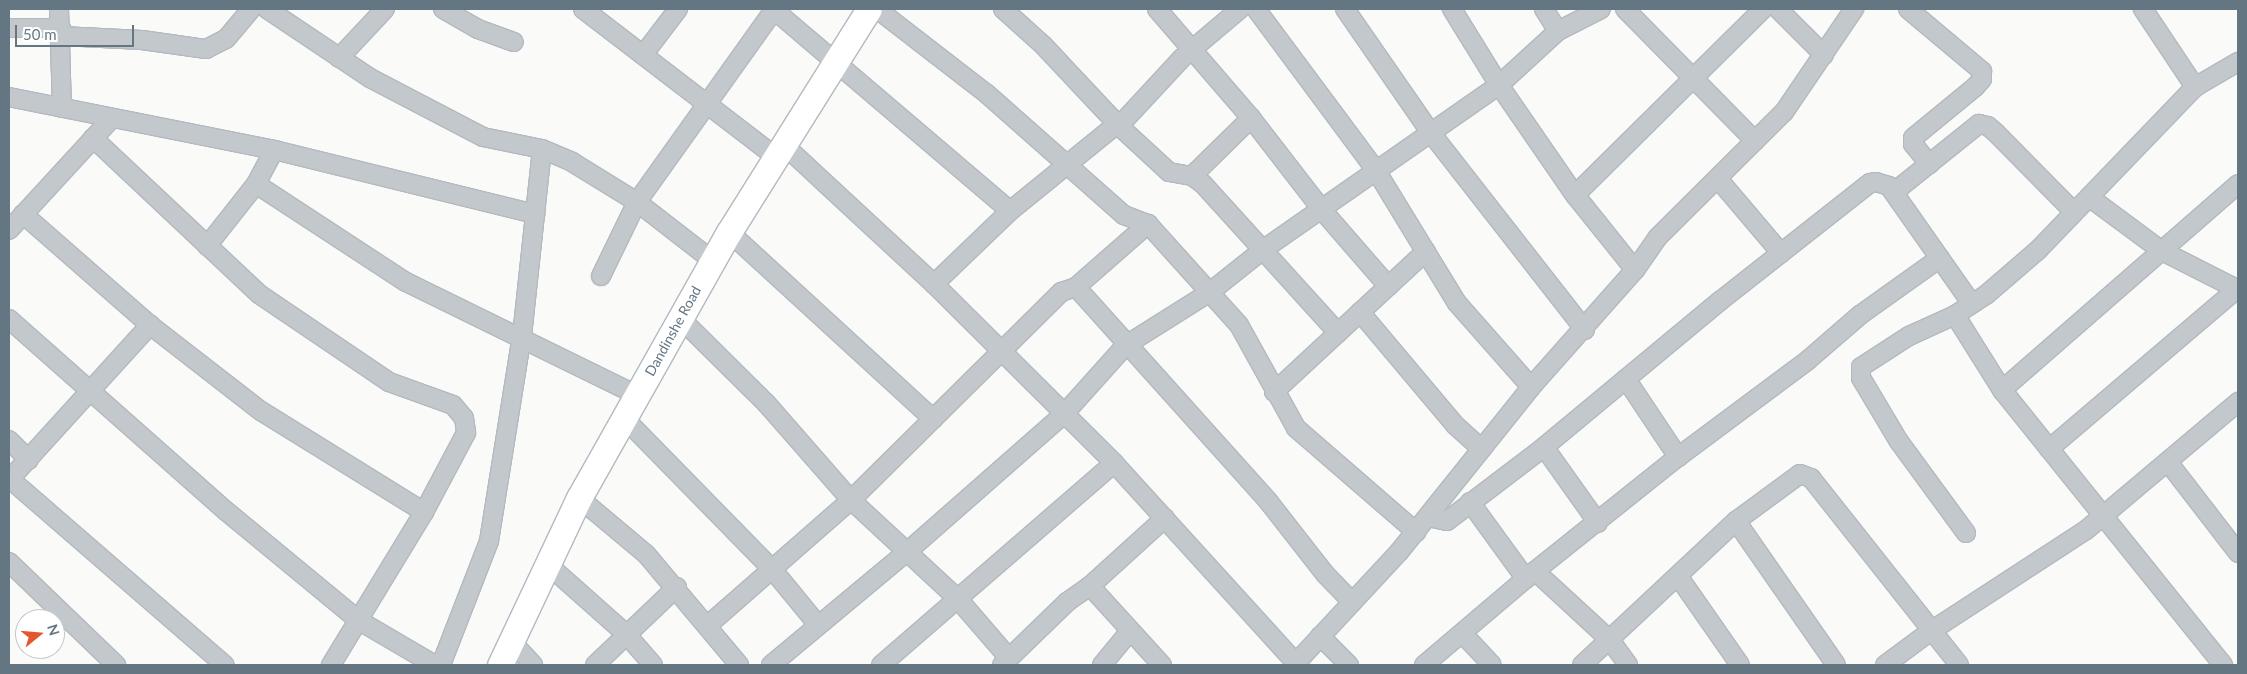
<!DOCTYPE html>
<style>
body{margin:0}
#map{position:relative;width:2247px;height:674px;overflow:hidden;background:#fafaf8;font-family:Lato,sans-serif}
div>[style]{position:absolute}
.roads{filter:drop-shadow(1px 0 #b3babf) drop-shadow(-1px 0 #b3babf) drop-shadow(0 1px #b3babf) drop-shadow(0 -1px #b3babf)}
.street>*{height:18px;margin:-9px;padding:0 9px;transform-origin:9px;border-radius:9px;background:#c3c8cc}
.secondary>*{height:25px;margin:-12.5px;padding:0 12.5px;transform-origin:12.5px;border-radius:12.5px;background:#fff}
span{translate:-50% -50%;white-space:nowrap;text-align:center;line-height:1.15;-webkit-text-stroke:5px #fff;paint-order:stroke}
.street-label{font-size:14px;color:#657683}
.frame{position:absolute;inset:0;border:10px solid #657683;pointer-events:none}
.north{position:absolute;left:15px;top:609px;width:50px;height:50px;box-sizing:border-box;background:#fff;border:1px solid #c1c8cd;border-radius:50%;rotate:73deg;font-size:14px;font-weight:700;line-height:20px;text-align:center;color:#657683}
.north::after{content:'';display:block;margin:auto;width:18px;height:22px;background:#e4572e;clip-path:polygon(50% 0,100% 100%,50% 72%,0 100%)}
.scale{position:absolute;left:15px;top:25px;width:119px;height:22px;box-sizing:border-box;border:2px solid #657683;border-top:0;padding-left:6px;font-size:15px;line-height:18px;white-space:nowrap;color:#657683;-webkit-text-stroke:4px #fff;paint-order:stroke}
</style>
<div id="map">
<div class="roads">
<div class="street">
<i style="left:59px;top:9px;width:99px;rotate:88.3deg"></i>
<i style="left:267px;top:9px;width:124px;rotate:33.8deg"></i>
<i style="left:370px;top:78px;width:127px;rotate:27.6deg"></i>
<i style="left:483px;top:137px;width:60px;rotate:11.5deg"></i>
<i style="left:542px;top:149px;width:33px;rotate:23deg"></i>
<i style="left:572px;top:162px;width:76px;rotate:31.6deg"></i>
<i style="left:637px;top:202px;width:96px;rotate:37.8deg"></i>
<i style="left:443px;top:9px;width:40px;rotate:29.7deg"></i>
<i style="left:478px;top:29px;width:38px;rotate:20deg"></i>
<i style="left:583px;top:9px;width:245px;rotate:37.5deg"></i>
<i style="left:773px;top:9px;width:311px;rotate:40.4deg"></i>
<i style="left:877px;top:9px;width:139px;rotate:37.7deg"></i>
<i style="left:987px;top:94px;width:183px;rotate:41.5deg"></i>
<i style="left:1124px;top:215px;width:26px;rotate:21deg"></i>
<i style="left:1148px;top:224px;width:136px;rotate:48deg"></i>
<i style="left:1239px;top:325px;width:118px;rotate:61deg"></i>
<i style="left:1296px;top:428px;width:159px;rotate:40.9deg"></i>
<i style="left:1003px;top:9px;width:54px;rotate:42deg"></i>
<i style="left:1043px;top:45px;width:111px;rotate:46.8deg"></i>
<i style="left:1119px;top:126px;width:68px;rotate:42.6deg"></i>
<i style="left:1169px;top:172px;width:23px;rotate:10deg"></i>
<i style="left:1192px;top:176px;width:14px;rotate:36deg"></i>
<i style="left:1203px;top:184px;width:201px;rotate:47.8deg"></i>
<i style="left:1157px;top:9px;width:144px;rotate:49.2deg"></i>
<i style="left:1251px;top:118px;width:116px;rotate:52.3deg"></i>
<i style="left:1322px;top:210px;width:101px;rotate:49deg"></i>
<i style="left:1256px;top:9px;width:203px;rotate:53.4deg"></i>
<i style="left:1377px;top:172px;width:153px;rotate:58.6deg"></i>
<i style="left:1457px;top:303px;width:112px;rotate:48.6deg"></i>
<i style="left:1345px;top:9px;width:151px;rotate:55.3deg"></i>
<i style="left:1431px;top:133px;width:250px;rotate:52deg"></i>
<i style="left:1452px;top:9px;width:89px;rotate:58.3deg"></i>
<i style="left:1499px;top:85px;width:134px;rotate:55.4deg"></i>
<i style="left:1575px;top:195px;width:96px;rotate:51.3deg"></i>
<i style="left:1544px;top:9px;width:26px;rotate:58deg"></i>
<i style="left:1625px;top:9px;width:185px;rotate:45.4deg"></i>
<i style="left:1778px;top:9px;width:65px;rotate:45deg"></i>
<i style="left:1908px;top:9px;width:97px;rotate:40deg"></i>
<i style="left:1982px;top:71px;width:8px;rotate:90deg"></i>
<i style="left:1982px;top:79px;width:11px;rotate:131deg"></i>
<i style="left:1975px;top:87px;width:80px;rotate:140.6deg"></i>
<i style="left:1913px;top:138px;width:6px;rotate:90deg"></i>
<i style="left:1913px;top:144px;width:26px;rotate:51deg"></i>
<i style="left:2143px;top:9px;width:94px;rotate:56.3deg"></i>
<i style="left:9px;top:28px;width:52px"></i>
<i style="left:61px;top:36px;width:81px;rotate:2.8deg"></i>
<i style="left:142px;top:40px;width:65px;rotate:8deg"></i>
<i style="left:206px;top:49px;width:22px;rotate:-27deg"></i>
<i style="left:226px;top:39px;width:39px;rotate:-50deg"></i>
<i style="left:643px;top:55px;width:58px;rotate:-52.7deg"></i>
<i style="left:339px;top:58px;width:67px;rotate:-46.8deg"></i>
<i style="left:9px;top:97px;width:270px;rotate:11.3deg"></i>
<i style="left:274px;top:150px;width:269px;rotate:13.8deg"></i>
<i style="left:93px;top:138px;width:228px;rotate:43.2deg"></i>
<i style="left:259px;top:294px;width:157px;rotate:34.1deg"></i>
<i style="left:389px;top:382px;width:68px;rotate:19.8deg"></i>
<i style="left:453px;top:405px;width:17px;rotate:50deg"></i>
<i style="left:464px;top:418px;width:15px;rotate:82deg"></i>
<i style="left:466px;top:433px;width:89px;rotate:118deg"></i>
<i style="left:424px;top:512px;width:179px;rotate:121.3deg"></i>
<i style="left:785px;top:146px;width:203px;rotate:42.8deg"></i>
<i style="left:934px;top:284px;width:254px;rotate:44.8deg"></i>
<i style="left:1114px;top:463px;width:270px;rotate:47.7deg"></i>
<i style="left:1192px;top:176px;width:83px;rotate:-44.5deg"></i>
<i style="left:1719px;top:180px;width:96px;rotate:49.7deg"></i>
<i style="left:256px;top:184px;width:179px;rotate:33.2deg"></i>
<i style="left:406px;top:282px;width:257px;rotate:26.1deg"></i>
<i style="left:1894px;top:192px;width:109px;rotate:-38.7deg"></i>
<i style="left:1979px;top:124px;width:9px;rotate:13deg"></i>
<i style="left:1988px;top:126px;width:11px;rotate:41deg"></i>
<i style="left:1996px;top:133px;width:111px;rotate:45.4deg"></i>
<i style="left:1575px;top:195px;width:264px;rotate:-44.7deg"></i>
<i style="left:2089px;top:197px;width:91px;rotate:36.5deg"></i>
<i style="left:2162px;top:251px;width:84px;rotate:26.9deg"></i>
<i style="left:23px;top:214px;width:169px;rotate:41.2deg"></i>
<i style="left:150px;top:325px;width:140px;rotate:37.8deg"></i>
<i style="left:261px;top:411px;width:192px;rotate:31.8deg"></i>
<i style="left:9px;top:230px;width:152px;rotate:-47.4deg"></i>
<i style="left:729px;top:232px;width:277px;rotate:42.5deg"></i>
<i style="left:207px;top:246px;width:79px;rotate:-51.7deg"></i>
<i style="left:256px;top:184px;width:38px;rotate:-62deg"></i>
<i style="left:601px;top:276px;width:82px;rotate:-64.1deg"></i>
<i style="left:637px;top:202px;width:236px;rotate:-54.5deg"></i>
<i style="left:934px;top:284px;width:105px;rotate:-43.8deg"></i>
<i style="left:1010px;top:211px;width:132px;rotate:-39.1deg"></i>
<i style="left:1112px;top:128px;width:7px;rotate:-16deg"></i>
<i style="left:1119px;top:126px;width:93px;rotate:-47.2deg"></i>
<i style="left:1182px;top:58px;width:76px;rotate:-40.2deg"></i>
<i style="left:1076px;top:287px;width:288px;rotate:48.1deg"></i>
<i style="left:1268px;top:501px;width:93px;rotate:52deg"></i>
<i style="left:1325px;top:574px;width:39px;rotate:46deg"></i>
<i style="left:1360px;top:312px;width:148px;rotate:49.9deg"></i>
<i style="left:1455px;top:425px;width:36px;rotate:42deg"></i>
<i style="left:1955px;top:315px;width:89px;rotate:57.9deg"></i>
<i style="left:2002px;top:390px;width:353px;rotate:51.2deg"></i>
<i style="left:680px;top:318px;width:121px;rotate:44.7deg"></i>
<i style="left:766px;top:403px;width:129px;rotate:48.8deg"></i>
<i style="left:851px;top:500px;width:146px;rotate:42.8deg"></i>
<i style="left:958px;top:599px;width:78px;rotate:49.2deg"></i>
<i style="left:9px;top:319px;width:290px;rotate:41.5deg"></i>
<i style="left:226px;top:511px;width:171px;rotate:39.5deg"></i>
<i style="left:358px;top:620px;width:89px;rotate:30.3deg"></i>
<i style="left:1626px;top:379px;width:94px;rotate:56.3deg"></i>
<i style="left:2002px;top:390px;width:313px;rotate:-41.1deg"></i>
<i style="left:1274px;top:392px;width:207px;rotate:-42.8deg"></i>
<i style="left:624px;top:418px;width:211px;rotate:45.6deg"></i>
<i style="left:772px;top:569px;width:72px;rotate:50.6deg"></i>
<i style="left:9px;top:440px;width:28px;rotate:45deg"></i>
<i style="left:1544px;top:447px;width:93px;rotate:54.6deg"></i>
<i style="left:2049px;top:449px;width:248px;rotate:-40.4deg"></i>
<i style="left:2168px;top:462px;width:115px;rotate:52.4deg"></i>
<i style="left:10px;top:479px;width:284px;rotate:40.9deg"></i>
<i style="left:9px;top:480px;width:210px;rotate:-47.7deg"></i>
<i style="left:579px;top:498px;width:87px;rotate:39.9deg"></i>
<i style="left:646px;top:554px;width:145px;rotate:50deg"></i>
<i style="left:1470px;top:502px;width:95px;rotate:54deg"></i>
<i style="left:1428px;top:517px;width:19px;rotate:12deg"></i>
<i style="left:1447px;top:521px;width:122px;rotate:-37.3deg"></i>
<i style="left:1544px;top:447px;width:229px;rotate:-39.7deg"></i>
<i style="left:1720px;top:301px;width:191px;rotate:-38.2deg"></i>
<i style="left:1870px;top:183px;width:6px;rotate:-9deg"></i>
<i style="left:1876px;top:182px;width:14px;rotate:17deg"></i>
<i style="left:1889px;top:186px;width:144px;rotate:54.9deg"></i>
<i style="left:1736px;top:521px;width:175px;rotate:55.2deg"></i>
<i style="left:1966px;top:533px;width:115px;rotate:-126.2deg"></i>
<i style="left:1898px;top:440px;width:72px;rotate:-120.8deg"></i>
<i style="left:1861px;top:378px;width:11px;rotate:-90deg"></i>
<i style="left:1861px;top:367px;width:57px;rotate:-32.9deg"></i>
<i style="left:1909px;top:336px;width:51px;rotate:-24.5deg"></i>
<i style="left:1955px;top:315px;width:38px;rotate:-33deg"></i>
<i style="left:1987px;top:294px;width:67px;rotate:-40.8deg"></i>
<i style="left:2038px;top:250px;width:226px;rotate:-46.1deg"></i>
<i style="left:2195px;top:87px;width:50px;rotate:-30.2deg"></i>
<i style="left:9px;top:562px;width:149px;rotate:43.9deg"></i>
<i style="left:546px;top:563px;width:107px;rotate:41.6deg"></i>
<i style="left:626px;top:634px;width:41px;rotate:48.9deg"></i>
<i style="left:1535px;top:571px;width:102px;rotate:42.6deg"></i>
<i style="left:1610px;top:640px;width:31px;rotate:54deg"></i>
<i style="left:1678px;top:576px;width:108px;rotate:55.1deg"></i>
<i style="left:1090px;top:586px;width:107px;rotate:47.7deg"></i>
<i style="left:707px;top:626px;width:191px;rotate:-41.2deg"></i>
<i style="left:851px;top:500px;width:296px;rotate:-44.7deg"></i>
<i style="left:1061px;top:292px;width:16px;rotate:-18deg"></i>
<i style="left:1076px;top:287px;width:96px;rotate:-41.2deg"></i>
<i style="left:1463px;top:634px;width:42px;rotate:46.9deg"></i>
<i style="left:1320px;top:636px;width:41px;rotate:45deg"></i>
<i style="left:510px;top:640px;width:34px;rotate:47deg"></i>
<i style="left:441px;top:665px;width:133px;rotate:-68.8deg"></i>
<i style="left:489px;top:541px;width:208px;rotate:-80.9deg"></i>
<i style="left:522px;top:336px;width:188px;rotate:-83.9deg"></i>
<i style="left:595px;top:665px;width:113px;rotate:-43.6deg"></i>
<i style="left:771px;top:665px;width:178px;rotate:-39.8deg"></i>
<i style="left:908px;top:551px;width:208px;rotate:-41.3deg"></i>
<i style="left:1064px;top:414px;width:93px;rotate:-48.1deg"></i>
<i style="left:1126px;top:345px;width:99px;rotate:-32.2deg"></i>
<i style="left:1210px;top:292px;width:69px;rotate:-38.5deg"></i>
<i style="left:1264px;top:249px;width:287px;rotate:-34.9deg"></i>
<i style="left:1499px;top:85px;width:80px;rotate:-42.5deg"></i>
<i style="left:1558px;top:31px;width:48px;rotate:-27.1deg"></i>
<i style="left:881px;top:665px;width:308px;rotate:-40.9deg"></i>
<i style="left:1002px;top:665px;width:91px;rotate:-44.1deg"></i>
<i style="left:1067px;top:602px;width:28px;rotate:-35deg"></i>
<i style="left:1090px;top:586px;width:101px;rotate:-42.2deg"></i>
<i style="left:1102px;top:665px;width:44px;rotate:-50.5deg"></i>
<i style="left:1294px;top:665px;width:154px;rotate:-47.1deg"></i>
<i style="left:1399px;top:552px;width:211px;rotate:-51.3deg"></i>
<i style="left:1531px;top:387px;width:157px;rotate:-48.4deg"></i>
<i style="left:1635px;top:270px;width:40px;rotate:-55.1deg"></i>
<i style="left:1658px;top:237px;width:177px;rotate:-44.8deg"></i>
<i style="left:1784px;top:112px;width:125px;rotate:-55.8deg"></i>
<i style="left:1424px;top:665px;width:145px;rotate:-40.3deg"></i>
<i style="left:1535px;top:571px;width:183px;rotate:-38.6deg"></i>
<i style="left:1678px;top:457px;width:162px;rotate:-36.7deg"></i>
<i style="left:1808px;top:360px;width:69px;rotate:-40.9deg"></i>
<i style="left:1860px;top:315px;width:98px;rotate:-35.5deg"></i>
<i style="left:1582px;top:665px;width:211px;rotate:-43.1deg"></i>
<i style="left:1736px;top:521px;width:79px;rotate:-36.3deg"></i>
<i style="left:1800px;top:474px;width:12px;rotate:20deg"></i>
<i style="left:1811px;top:478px;width:238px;rotate:51.6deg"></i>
<i style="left:1885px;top:665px;width:57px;rotate:-36.5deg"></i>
<i style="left:1931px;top:631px;width:185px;rotate:-33.1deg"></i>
<i style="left:2086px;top:530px;width:199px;rotate:-40.1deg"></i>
</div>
<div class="secondary">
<i style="left:500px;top:665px;width:185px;rotate:-64.7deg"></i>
<i style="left:579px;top:498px;width:305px;rotate:-60.6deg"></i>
<i style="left:729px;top:232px;width:263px;rotate:-57.9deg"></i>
</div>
</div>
<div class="street-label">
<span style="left:673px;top:331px;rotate:-61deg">Dandinshe Road</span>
</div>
<div class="frame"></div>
<div class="north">N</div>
<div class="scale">50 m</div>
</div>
